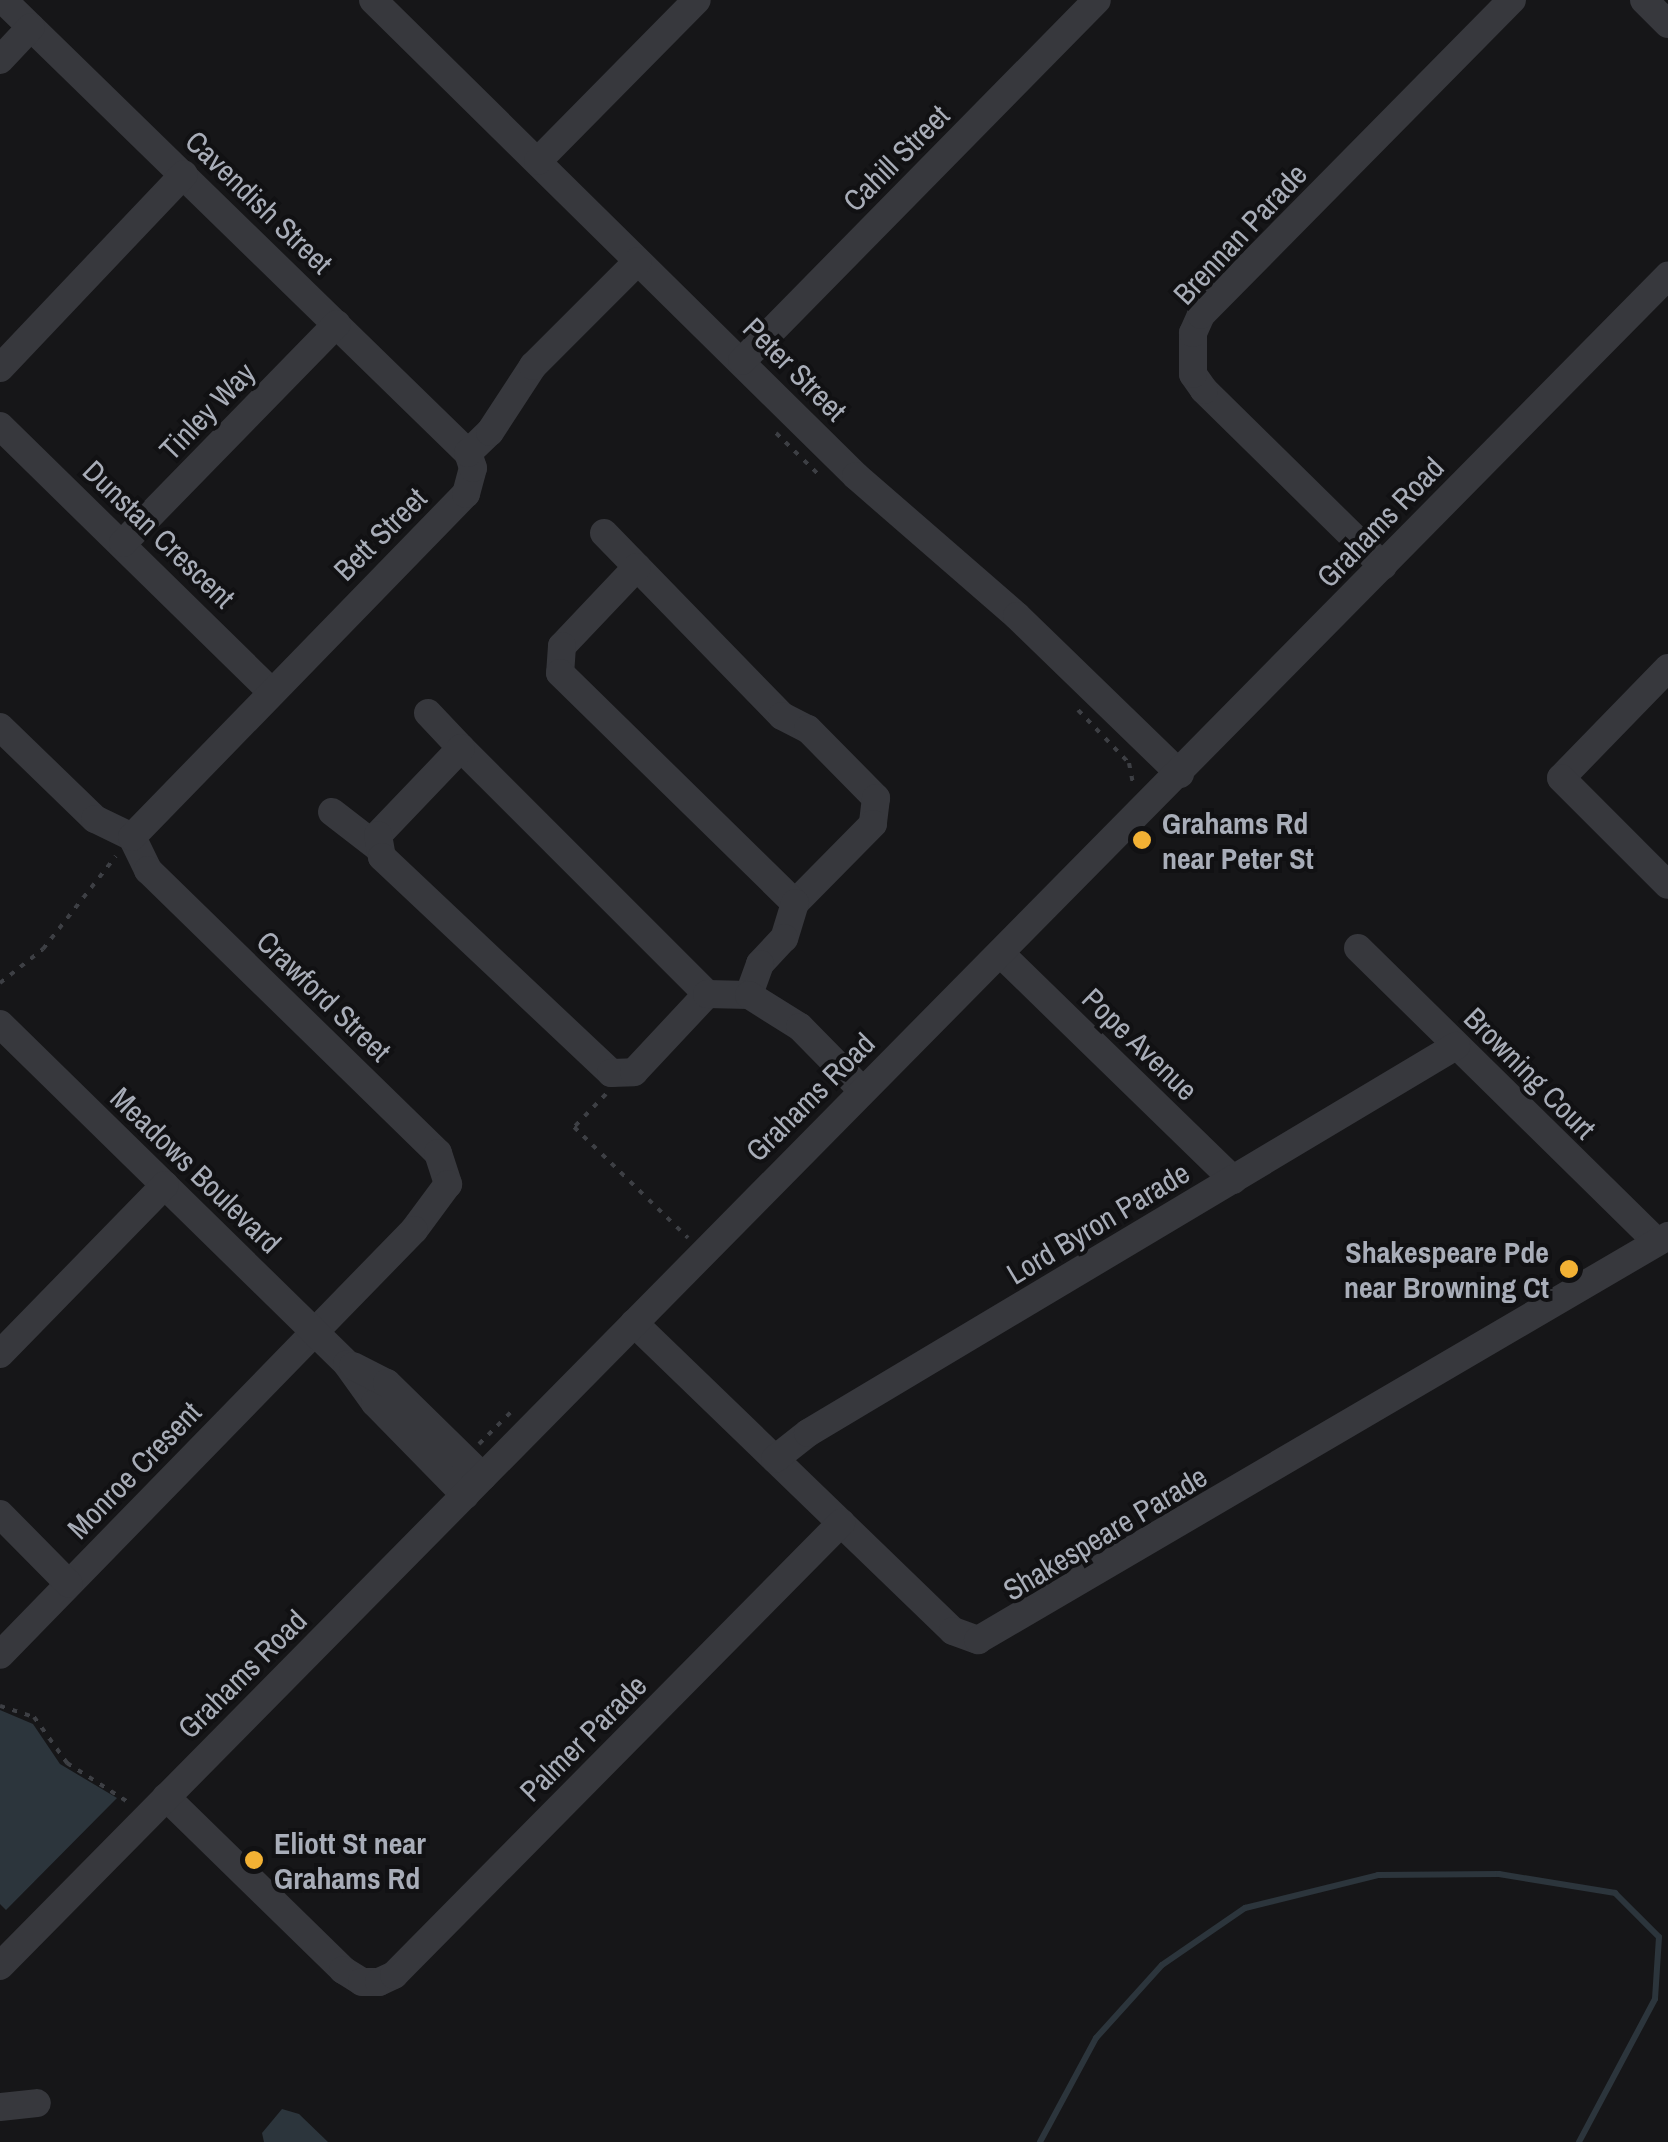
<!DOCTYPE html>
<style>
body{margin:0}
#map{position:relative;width:1668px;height:2142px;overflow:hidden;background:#161618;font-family:"Archivo Narrow",sans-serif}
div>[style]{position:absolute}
.water>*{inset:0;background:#2c353c}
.stream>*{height:6px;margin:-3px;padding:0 3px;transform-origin:3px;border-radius:3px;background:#2c353c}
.path>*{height:4px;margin-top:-2px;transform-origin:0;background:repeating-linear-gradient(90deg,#3d3f44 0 5px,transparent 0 13px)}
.minor>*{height:28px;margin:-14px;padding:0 14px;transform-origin:14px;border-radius:14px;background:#37383d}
.dots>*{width:28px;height:28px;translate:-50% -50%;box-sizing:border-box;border:5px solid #111113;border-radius:50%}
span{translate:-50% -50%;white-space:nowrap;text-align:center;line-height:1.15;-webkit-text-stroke:8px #111113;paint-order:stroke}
.street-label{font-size:30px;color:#a8adb8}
.poi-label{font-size:30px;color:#a8adb8;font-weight:700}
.left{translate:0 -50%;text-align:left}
.right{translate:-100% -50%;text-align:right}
</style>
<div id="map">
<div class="water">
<i style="clip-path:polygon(0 1710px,33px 1724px,60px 1764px,117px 1798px,6px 1910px,0 1904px)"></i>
<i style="clip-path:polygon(282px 2109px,299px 2114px,328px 2142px,264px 2142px,262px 2133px)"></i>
</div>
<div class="stream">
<i style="left:1040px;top:2142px;width:118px;rotate:-61.7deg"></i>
<i style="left:1096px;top:2038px;width:98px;rotate:-47.9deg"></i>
<i style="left:1162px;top:1965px;width:101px;rotate:-34.5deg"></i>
<i style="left:1245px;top:1908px;width:137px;rotate:-13.9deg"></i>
<i style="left:1378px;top:1875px;width:121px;rotate:-0.5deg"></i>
<i style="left:1499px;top:1874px;width:118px;rotate:9.3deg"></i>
<i style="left:1615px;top:1893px;width:62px;rotate:45deg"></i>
<i style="left:1659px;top:1937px;width:62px;rotate:93.7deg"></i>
<i style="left:1655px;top:1999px;width:162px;rotate:118deg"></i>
</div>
<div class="path">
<i style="left:776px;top:433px;width:60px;rotate:44.3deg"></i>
<i style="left:1078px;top:710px;width:74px;rotate:46.1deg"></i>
<i style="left:1129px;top:763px;width:20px;rotate:79deg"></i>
<i style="left:0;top:983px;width:55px;rotate:-38.3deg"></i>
<i style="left:43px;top:949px;width:118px;rotate:-51.9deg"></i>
<i style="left:606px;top:1094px;width:46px;rotate:134.1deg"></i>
<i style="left:574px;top:1127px;width:159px;rotate:44.2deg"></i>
<i style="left:479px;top:1444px;width:45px;rotate:-45deg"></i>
<i style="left:0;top:1706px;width:36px;rotate:18deg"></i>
<i style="left:34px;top:1717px;width:57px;rotate:54.3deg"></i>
<i style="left:67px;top:1763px;width:76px;rotate:32.6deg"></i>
</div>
<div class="minor">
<i style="left:3px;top:0;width:649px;rotate:44.25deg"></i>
<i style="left:373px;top:0;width:678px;rotate:44.58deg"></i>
<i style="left:856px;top:476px;width:213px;rotate:41deg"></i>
<i style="left:1017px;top:616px;width:227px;rotate:44.1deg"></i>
<i style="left:1644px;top:0;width:34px;rotate:45deg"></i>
<i style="left:0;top:60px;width:45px;rotate:-46.8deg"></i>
<i style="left:538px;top:161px;width:226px;rotate:-45.4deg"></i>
<i style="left:742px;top:361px;width:506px;rotate:-45.48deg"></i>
<i style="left:0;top:368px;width:267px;rotate:-46.5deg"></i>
<i style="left:0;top:426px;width:379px;rotate:44.4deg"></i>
<i style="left:604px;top:533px;width:255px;rotate:45.8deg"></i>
<i style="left:782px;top:716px;width:29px;rotate:27deg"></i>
<i style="left:808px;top:729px;width:97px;rotate:45.4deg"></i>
<i style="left:876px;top:798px;width:26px;rotate:97deg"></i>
<i style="left:873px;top:824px;width:111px;rotate:134.6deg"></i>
<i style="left:123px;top:543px;width:306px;rotate:-45.7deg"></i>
<i style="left:1383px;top:566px;width:251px;rotate:-135.5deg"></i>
<i style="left:1204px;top:390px;width:19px;rotate:-125deg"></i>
<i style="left:1193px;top:374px;width:41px;rotate:-90deg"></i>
<i style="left:1193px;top:333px;width:20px;rotate:-66deg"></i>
<i style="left:1201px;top:315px;width:443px;rotate:-45.4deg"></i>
<i style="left:637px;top:567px;width:109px;rotate:133.5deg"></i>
<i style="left:562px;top:646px;width:27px;rotate:94deg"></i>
<i style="left:560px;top:673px;width:329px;rotate:44.4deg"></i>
<i style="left:795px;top:903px;width:37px;rotate:107deg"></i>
<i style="left:784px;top:938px;width:35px;rotate:133deg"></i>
<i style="left:760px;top:964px;width:33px;rotate:110deg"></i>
<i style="left:1668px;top:668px;width:153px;rotate:134.2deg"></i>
<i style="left:1561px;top:778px;width:151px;rotate:45deg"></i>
<i style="left:428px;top:713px;width:48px;rotate:46.7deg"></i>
<i style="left:0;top:727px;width:132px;rotate:44.1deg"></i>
<i style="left:95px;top:819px;width:41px;rotate:25.9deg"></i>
<i style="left:132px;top:837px;width:37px;rotate:64deg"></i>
<i style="left:148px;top:870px;width:405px;rotate:44.3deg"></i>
<i style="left:438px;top:1153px;width:33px;rotate:72deg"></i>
<i style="left:448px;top:1184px;width:57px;rotate:126.5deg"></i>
<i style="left:414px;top:1230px;width:593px;rotate:134.25deg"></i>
<i style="left:332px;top:812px;width:56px;rotate:37.7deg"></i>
<i style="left:132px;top:837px;width:479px;rotate:-45.8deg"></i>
<i style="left:466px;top:494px;width:27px;rotate:-75deg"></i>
<i style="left:473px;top:468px;width:16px;rotate:-108deg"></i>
<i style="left:468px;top:453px;width:30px;rotate:-44deg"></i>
<i style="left:490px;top:432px;width:79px;rotate:-56.9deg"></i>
<i style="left:533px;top:366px;width:148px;rotate:-45deg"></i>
<i style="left:1358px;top:948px;width:419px;rotate:44.5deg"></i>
<i style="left:1001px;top:954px;width:324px;rotate:44.2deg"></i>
<i style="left:707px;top:994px;width:348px;rotate:-135deg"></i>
<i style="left:461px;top:748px;width:120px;rotate:133.7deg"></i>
<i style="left:378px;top:835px;width:22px;rotate:80deg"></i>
<i style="left:382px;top:857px;width:315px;rotate:43.3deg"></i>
<i style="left:611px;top:1073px;width:23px;rotate:-2deg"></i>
<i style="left:634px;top:1072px;width:107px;rotate:-46.9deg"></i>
<i style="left:707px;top:994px;width:42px;rotate:1.4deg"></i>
<i style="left:749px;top:995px;width:60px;rotate:32.1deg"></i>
<i style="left:800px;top:1027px;width:88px;rotate:45.5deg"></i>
<i style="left:0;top:1024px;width:486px;rotate:44.4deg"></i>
<i style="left:347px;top:1364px;width:48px;rotate:54.3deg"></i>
<i style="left:375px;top:1403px;width:129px;rotate:45.6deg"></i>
<i style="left:634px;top:1323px;width:443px;rotate:44deg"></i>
<i style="left:953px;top:1631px;width:27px;rotate:20deg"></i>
<i style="left:978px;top:1640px;width:800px;rotate:-30.35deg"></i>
<i style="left:0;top:1354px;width:236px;rotate:-45.7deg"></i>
<i style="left:353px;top:1366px;width:38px;rotate:27deg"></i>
<i style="left:387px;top:1383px;width:134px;rotate:44.4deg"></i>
<i style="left:775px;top:1459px;width:42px;rotate:-38.2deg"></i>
<i style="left:808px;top:1433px;width:755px;rotate:-30.85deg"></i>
<i style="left:0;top:1514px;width:98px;rotate:45.4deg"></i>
<i style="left:166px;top:1797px;width:248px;rotate:44.3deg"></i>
<i style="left:343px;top:1970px;width:22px;rotate:32deg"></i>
<i style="left:362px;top:1982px;width:17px"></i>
<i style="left:379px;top:1982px;width:17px;rotate:-25deg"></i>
<i style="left:394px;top:1975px;width:636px;rotate:-45.32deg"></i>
<i style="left:0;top:1966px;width:2375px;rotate:-45.38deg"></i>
<i style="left:0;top:2107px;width:37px;rotate:-6deg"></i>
</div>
<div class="dots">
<i style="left:1142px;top:840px;background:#f2b134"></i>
<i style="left:1569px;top:1269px;background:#f2b134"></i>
<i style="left:254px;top:1860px;background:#f2b134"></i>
</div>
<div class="street-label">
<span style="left:896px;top:158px;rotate:-45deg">Cahill Street</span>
<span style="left:259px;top:202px;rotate:44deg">Cavendish Street</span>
<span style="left:1240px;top:234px;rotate:-47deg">Brennan Parade</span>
<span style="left:795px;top:369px;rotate:45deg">Peter Street</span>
<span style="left:207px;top:411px;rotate:-46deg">Tinley Way</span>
<span style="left:1380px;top:522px;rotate:-46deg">Grahams Road</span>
<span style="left:159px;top:534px;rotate:44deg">Dunstan Crescent</span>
<span style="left:380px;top:534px;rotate:-45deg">Bett Street</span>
<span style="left:324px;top:996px;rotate:44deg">Crawford Street</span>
<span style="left:1140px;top:1044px;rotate:44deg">Pope Avenue</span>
<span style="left:1530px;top:1073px;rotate:45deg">Browning Court</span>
<span style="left:810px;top:1097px;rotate:-45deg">Grahams Road</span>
<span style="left:196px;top:1170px;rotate:44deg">Meadows Boulevard</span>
<span style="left:1098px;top:1223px;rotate:-31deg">Lord Byron Parade</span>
<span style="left:134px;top:1470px;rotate:-46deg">Monroe Cresent</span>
<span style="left:1105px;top:1533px;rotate:-31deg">Shakespeare Parade</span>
<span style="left:242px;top:1674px;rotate:-45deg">Grahams Road</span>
<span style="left:583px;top:1738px;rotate:-45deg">Palmer Parade</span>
</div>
<div class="poi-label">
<span class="left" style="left:1162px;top:840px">Grahams Rd<br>near Peter St</span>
<span class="right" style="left:1549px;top:1269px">Shakespeare Pde<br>near Browning Ct</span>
<span class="left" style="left:274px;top:1860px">Eliott St near<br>Grahams Rd</span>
</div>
</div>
